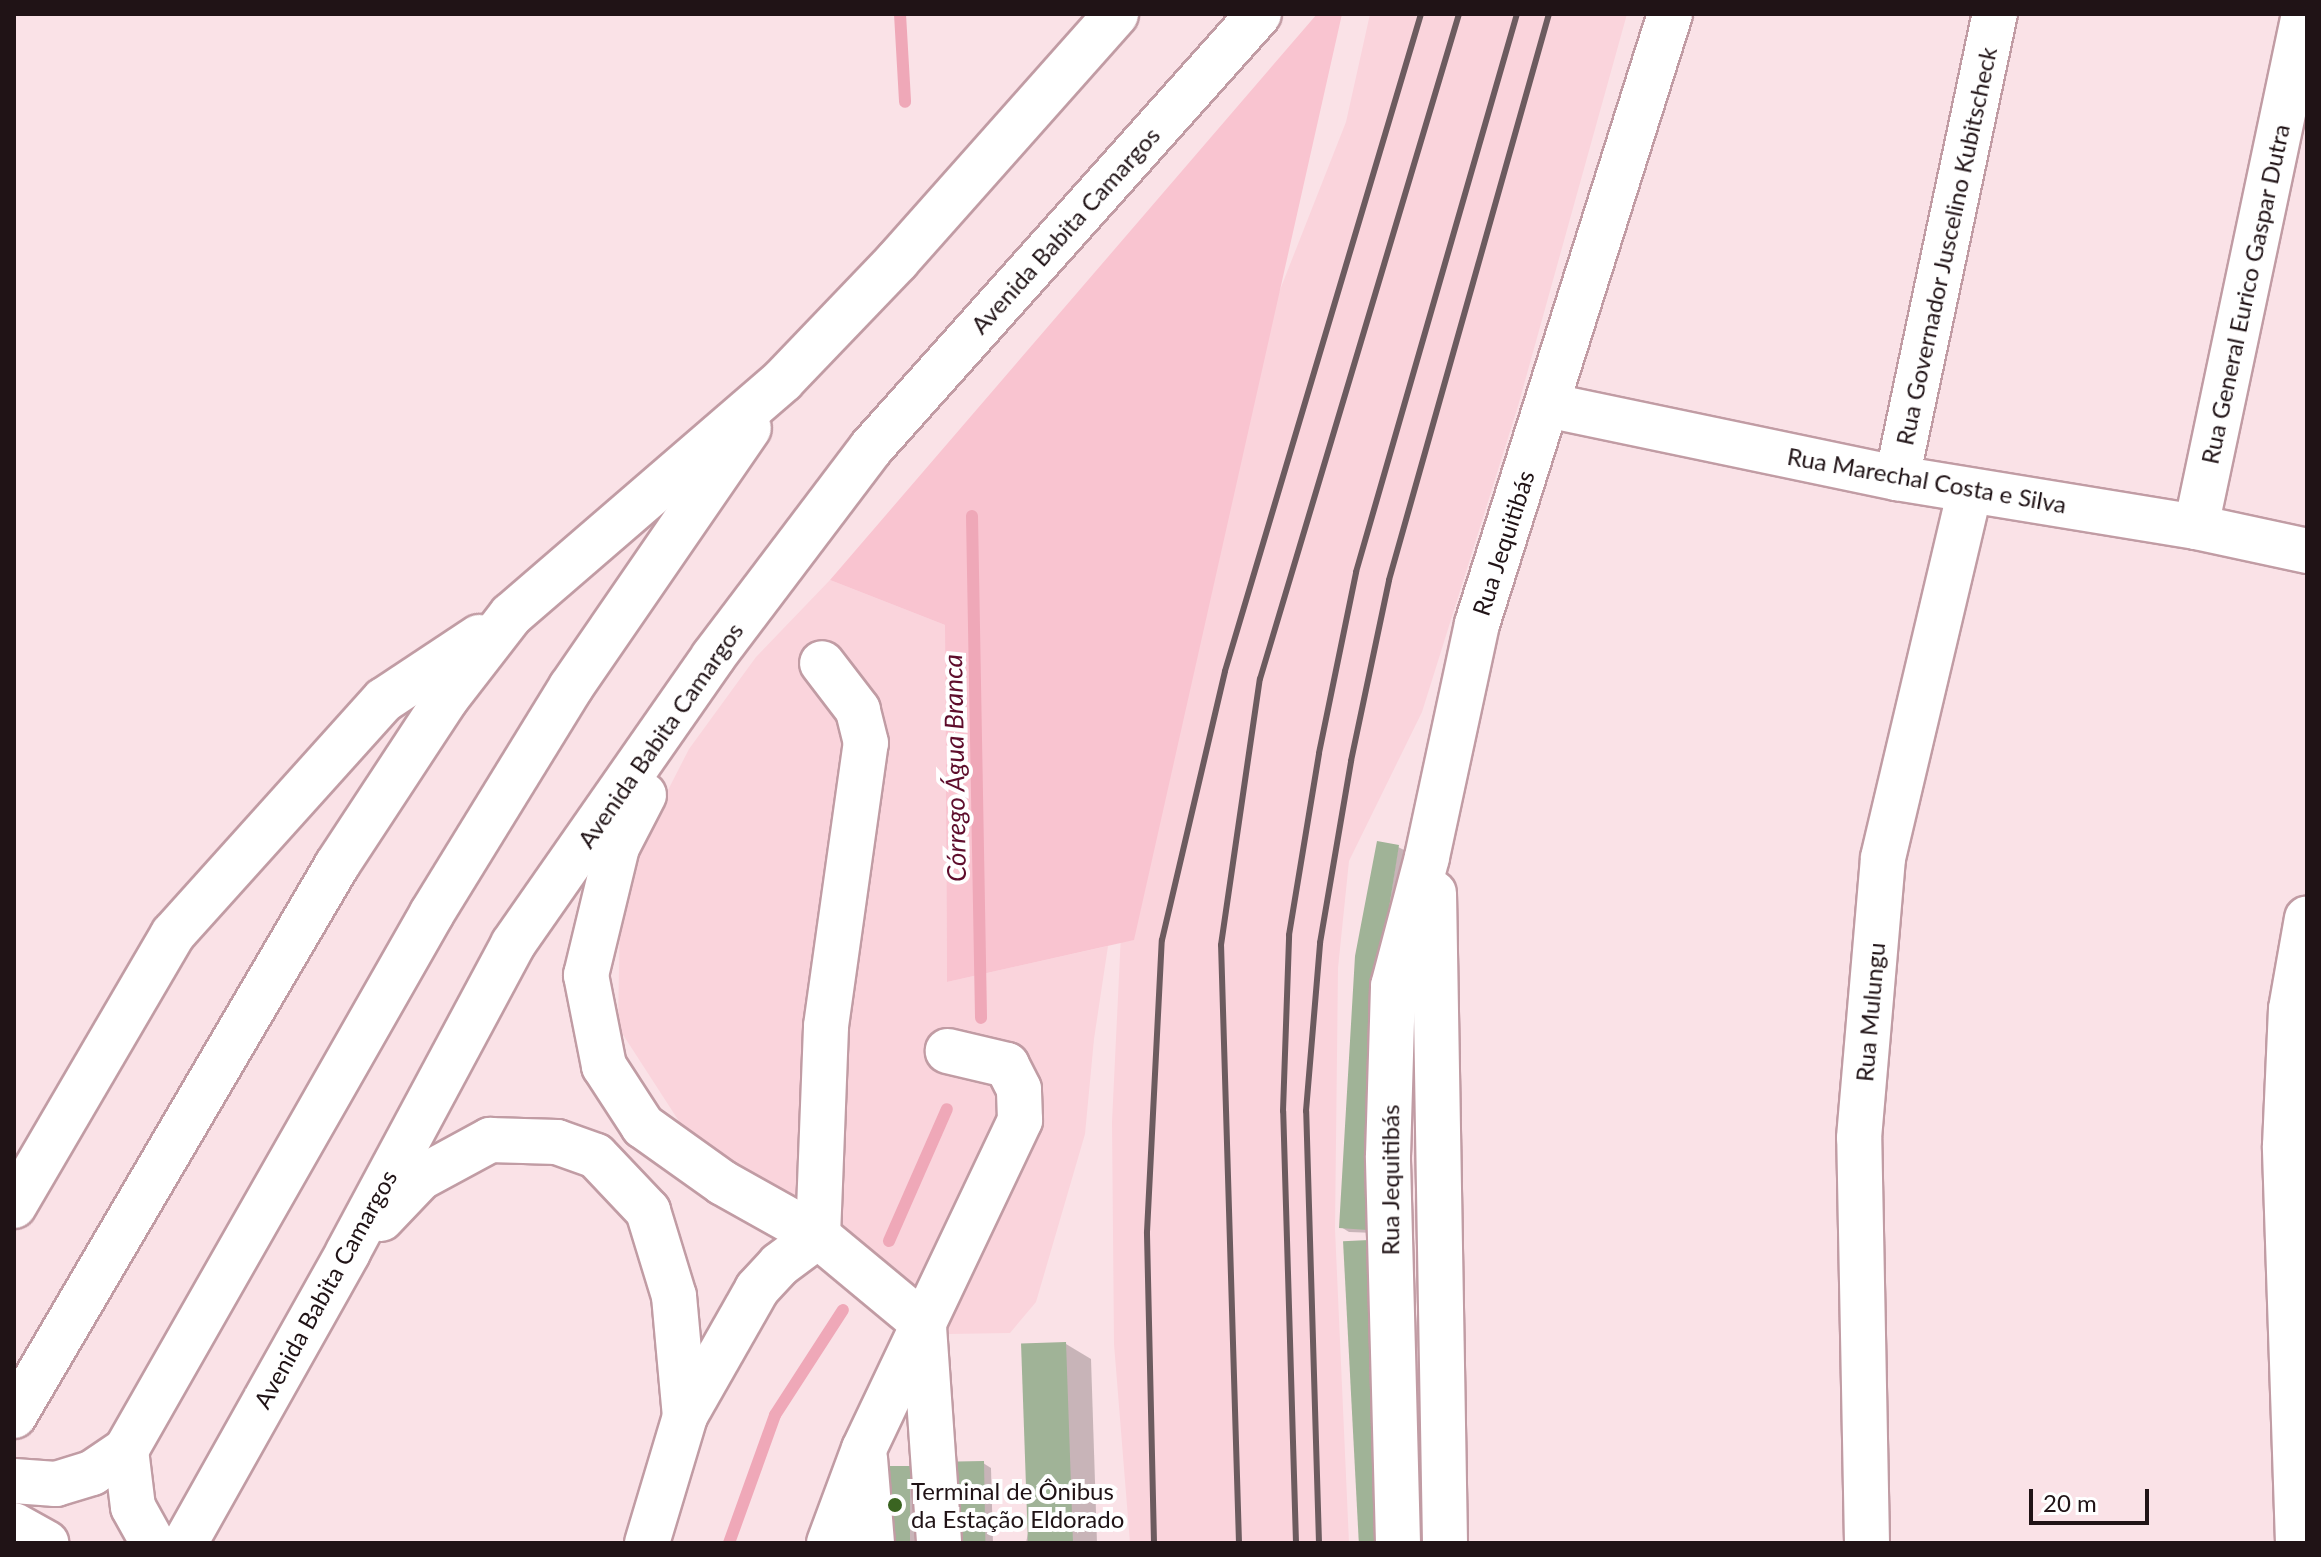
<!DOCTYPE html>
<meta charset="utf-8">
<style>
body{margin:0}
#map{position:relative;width:2321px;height:1557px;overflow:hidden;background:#fae2e7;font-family:Lato,sans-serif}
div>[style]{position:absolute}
.built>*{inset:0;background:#fad4dc}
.green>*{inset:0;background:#f9c4d0}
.shadow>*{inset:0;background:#0003}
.stream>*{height:12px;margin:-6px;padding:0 6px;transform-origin:6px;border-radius:6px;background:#efa8b8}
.building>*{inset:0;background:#a0b397;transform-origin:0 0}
.roads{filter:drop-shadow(2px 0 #c19ca4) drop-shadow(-2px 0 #c19ca4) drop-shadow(0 2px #c19ca4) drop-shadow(0 -2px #c19ca4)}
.minor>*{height:44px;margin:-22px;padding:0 22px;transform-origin:22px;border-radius:22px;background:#fff}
.major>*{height:44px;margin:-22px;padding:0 22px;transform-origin:22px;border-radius:22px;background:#fff}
.highway>*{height:44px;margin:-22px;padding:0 22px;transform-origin:22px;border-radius:22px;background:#fff}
.rail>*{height:6px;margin:-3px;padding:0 3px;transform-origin:3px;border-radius:3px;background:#6c5b5f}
.dots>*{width:22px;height:22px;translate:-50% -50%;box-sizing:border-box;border:4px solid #fff;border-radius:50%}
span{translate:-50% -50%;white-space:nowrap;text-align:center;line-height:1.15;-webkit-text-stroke:8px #fff;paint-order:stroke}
.street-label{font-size:24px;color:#201316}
.poi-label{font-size:24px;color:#201316}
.left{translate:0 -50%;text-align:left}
.water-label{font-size:26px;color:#5e0d2c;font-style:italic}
.frame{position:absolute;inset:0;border:16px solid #201316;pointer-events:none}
.scale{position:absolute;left:2029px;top:1489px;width:120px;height:36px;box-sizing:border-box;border:4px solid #201316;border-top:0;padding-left:10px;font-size:24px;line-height:28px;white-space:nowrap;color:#201316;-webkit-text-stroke:6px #fff;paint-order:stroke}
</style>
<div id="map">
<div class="built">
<i style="clip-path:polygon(1370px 14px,1627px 14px,1518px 406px,1422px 712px,1349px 861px,1338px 968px,1335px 1229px,1349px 1543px,1130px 1543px,1114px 1344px,1112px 1122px,1125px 850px,1230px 417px,1346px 122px)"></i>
<i style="clip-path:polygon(830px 580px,945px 625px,947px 982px,1108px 946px,1094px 1039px,1085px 1134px,1036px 1302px,1010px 1333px,949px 1334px,852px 1245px,684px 1129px,618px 1027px,620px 912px,645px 835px,689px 749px,756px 657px)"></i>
</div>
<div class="green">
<i style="clip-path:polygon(1317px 14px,1342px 14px,1134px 940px,947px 982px,945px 625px,830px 580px)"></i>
</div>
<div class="shadow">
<i style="clip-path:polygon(1398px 847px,1406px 851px,1375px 1233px,1349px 1232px,1341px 1227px)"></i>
<i style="clip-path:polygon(1066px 1344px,1091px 1359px,1097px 1543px,1026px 1543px)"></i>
<i style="clip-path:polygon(983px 1463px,991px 1468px,993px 1543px,961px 1543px)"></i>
<i style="clip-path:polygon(909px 1468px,917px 1472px,919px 1543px,883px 1543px)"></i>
</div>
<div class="stream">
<i style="left:900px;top:14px;width:88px;rotate:86.7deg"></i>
<i style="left:972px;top:516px;width:502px;rotate:88.97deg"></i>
<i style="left:889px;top:1241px;width:144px;rotate:-66.3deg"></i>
<i style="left:729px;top:1543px;width:136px;rotate:-70.2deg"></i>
<i style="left:775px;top:1415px;width:125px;rotate:-57.1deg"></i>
</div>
<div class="building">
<i style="clip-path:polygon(1377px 841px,1399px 845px,1381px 959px,1368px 1230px,1339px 1228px,1355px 956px)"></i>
<i style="left:1369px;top:1240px;width:303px;height:26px;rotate:87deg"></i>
<i style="left:1066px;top:1342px;width:201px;height:45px;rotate:88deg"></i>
<i style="left:984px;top:1461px;width:82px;height:27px;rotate:89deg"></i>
<i style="left:879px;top:1466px;width:31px;height:77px"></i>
</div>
<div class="roads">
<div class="minor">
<i style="left:1547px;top:405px;width:358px;rotate:11.8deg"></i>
<i style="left:1897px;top:478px;width:303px;rotate:9.3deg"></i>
<i style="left:2196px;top:527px;width:114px;rotate:12.2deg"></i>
<i style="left:1897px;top:478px;width:474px;rotate:-78.1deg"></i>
<i style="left:2196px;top:527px;width:524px;rotate:-78.11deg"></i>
<i style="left:1434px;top:893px;width:650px;rotate:89.03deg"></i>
<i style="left:818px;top:1236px;width:210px;rotate:-87.8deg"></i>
<i style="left:826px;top:1026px;width:286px;rotate:-82deg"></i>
<i style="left:866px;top:743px;width:34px;rotate:-104deg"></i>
<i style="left:858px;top:710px;width:59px;rotate:-127.5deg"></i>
<i style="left:924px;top:1327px;width:217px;rotate:86deg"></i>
<i style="left:865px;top:1458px;width:85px;rotate:85.3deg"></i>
<i style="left:829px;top:1543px;width:100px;rotate:-69.6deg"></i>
<i style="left:864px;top:1449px;width:364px;rotate:-64.6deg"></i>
<i style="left:1020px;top:1120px;width:31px;rotate:-92deg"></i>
<i style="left:1019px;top:1089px;width:27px;rotate:-117deg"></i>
<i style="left:1007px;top:1065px;width:61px;rotate:-166.7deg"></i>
<i style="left:1398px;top:1543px;width:387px;rotate:-91.5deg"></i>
<i style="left:1388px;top:1156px;width:170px;rotate:-88.3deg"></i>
<i style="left:1393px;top:986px;width:133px;rotate:-75.2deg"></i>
<i style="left:1427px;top:857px;width:238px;rotate:-77.9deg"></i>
<i style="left:1477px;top:624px;width:640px;rotate:-72.44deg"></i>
<i style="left:1867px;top:1543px;width:405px;rotate:-91.1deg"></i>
<i style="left:1859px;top:1138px;width:281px;rotate:-85.1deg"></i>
<i style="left:1883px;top:858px;width:377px;rotate:-76.7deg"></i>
<i style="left:2298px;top:1543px;width:397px;rotate:-91.9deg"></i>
<i style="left:2285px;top:1146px;width:137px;rotate:-87.5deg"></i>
<i style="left:2291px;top:1009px;width:92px;rotate:-80deg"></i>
</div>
<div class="major">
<i style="left:644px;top:795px;width:59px;rotate:117.4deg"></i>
<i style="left:617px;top:847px;width:132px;rotate:103.6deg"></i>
<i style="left:586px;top:975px;width:93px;rotate:78.8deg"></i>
<i style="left:604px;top:1066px;width:72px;rotate:57deg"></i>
<i style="left:643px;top:1126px;width:98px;rotate:35.5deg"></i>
<i style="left:723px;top:1183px;width:109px;rotate:29.2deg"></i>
<i style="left:818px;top:1236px;width:138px;rotate:39.7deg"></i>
<i style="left:14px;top:1206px;width:315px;rotate:-59.7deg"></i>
<i style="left:173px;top:934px;width:315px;rotate:-48deg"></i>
<i style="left:384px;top:700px;width:114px;rotate:-33.6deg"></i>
<i style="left:381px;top:1219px;width:57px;rotate:-46.4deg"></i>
<i style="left:420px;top:1178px;width:80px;rotate:-28.5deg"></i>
<i style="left:490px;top:1140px;width:67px;rotate:1.7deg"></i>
<i style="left:557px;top:1142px;width:41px;rotate:19.7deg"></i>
<i style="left:596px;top:1156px;width:76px;rotate:46.6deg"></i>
<i style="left:648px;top:1211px;width:89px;rotate:73deg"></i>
<i style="left:674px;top:1296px;width:121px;rotate:84.8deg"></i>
<i style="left:14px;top:1416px;width:639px;rotate:-59.62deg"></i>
<i style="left:337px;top:865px;width:199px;rotate:-56.7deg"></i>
<i style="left:446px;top:699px;width:106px;rotate:-52.3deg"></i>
<i style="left:511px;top:615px;width:359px;rotate:-40.8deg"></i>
<i style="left:783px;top:380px;width:165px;rotate:-46.2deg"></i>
<i style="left:897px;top:261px;width:330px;rotate:-48.4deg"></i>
<i style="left:126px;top:1450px;width:57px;rotate:83deg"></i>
<i style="left:133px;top:1507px;width:41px;rotate:60.9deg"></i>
<i style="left:14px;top:1481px;width:42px;rotate:4.1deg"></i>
<i style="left:56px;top:1484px;width:38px;rotate:-17deg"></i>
<i style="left:92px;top:1473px;width:41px;rotate:-34.1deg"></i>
<i style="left:126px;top:1450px;width:618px;rotate:-60.32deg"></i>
<i style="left:432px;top:913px;width:265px;rotate:-58.4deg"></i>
<i style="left:571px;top:687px;width:314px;rotate:-55.5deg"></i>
<i style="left:185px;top:1543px;width:334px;rotate:-60.7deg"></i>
<i style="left:348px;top:1252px;width:349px;rotate:-61.8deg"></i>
<i style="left:513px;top:944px;width:350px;rotate:-55.1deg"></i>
<i style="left:713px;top:657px;width:262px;rotate:-52.9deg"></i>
<i style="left:871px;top:448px;width:582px;rotate:-48.2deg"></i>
<i style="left:647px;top:1543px;width:133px;rotate:-73.3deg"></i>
<i style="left:685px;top:1416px;width:146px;rotate:-60.4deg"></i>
<i style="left:757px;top:1289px;width:33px;rotate:-47deg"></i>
<i style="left:779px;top:1265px;width:49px;rotate:-36.6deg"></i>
</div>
<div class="highway">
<i style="left:14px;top:1525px;width:37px;rotate:29deg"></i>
</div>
</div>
<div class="rail">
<i style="left:1154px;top:1543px;width:311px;rotate:-91.3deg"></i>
<i style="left:1147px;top:1232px;width:292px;rotate:-87.1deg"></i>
<i style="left:1162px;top:940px;width:276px;rotate:-76.8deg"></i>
<i style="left:1225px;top:671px;width:686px;rotate:-73.39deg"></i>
<i style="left:1239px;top:1543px;width:598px;rotate:-91.72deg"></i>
<i style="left:1221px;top:945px;width:269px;rotate:-81.7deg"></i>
<i style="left:1260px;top:679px;width:694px;rotate:-73.34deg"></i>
<i style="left:1296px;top:1543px;width:432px;rotate:-91.7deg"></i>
<i style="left:1283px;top:1111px;width:176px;rotate:-88deg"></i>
<i style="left:1289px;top:935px;width:184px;rotate:-80.6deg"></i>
<i style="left:1319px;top:753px;width:185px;rotate:-78.4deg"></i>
<i style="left:1356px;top:572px;width:581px;rotate:-73.91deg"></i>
<i style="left:1319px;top:1543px;width:432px;rotate:-91.7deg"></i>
<i style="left:1306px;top:1111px;width:169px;rotate:-85.2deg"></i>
<i style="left:1320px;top:943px;width:185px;rotate:-80.3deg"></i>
<i style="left:1351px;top:761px;width:185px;rotate:-78.1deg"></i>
<i style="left:1389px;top:580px;width:588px;rotate:-74.22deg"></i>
</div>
<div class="dots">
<i style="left:895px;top:1505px;background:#3a6421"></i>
</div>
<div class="street-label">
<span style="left:1065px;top:230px;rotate:-48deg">Avenida Babita Camargos</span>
<span style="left:1946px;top:246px;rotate:-78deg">Rua Governador Juscelino Kubitscheck</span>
<span style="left:2245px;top:294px;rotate:-78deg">Rua General Eurico Gaspar Dutra</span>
<span style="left:1927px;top:480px;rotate:10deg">Rua Marechal Costa e Silva</span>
<span style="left:1503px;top:543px;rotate:-72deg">Rua Jequitibás</span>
<span style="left:660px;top:735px;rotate:-55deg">Avenida Babita Camargos</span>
<span style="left:1870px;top:1012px;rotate:-85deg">Rua Mulungu</span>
<span style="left:1390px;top:1180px;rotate:-90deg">Rua Jequitibás</span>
<span style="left:325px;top:1289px;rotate:-61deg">Avenida Babita Camargos</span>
</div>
<div class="poi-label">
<span class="left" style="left:911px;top:1505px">Terminal de Ônibus<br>da Estação Eldorado</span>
</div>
<div class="water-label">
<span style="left:955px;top:768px;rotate:-91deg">Córrego Água Branca</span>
</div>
<div class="frame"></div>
<div class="scale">20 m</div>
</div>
